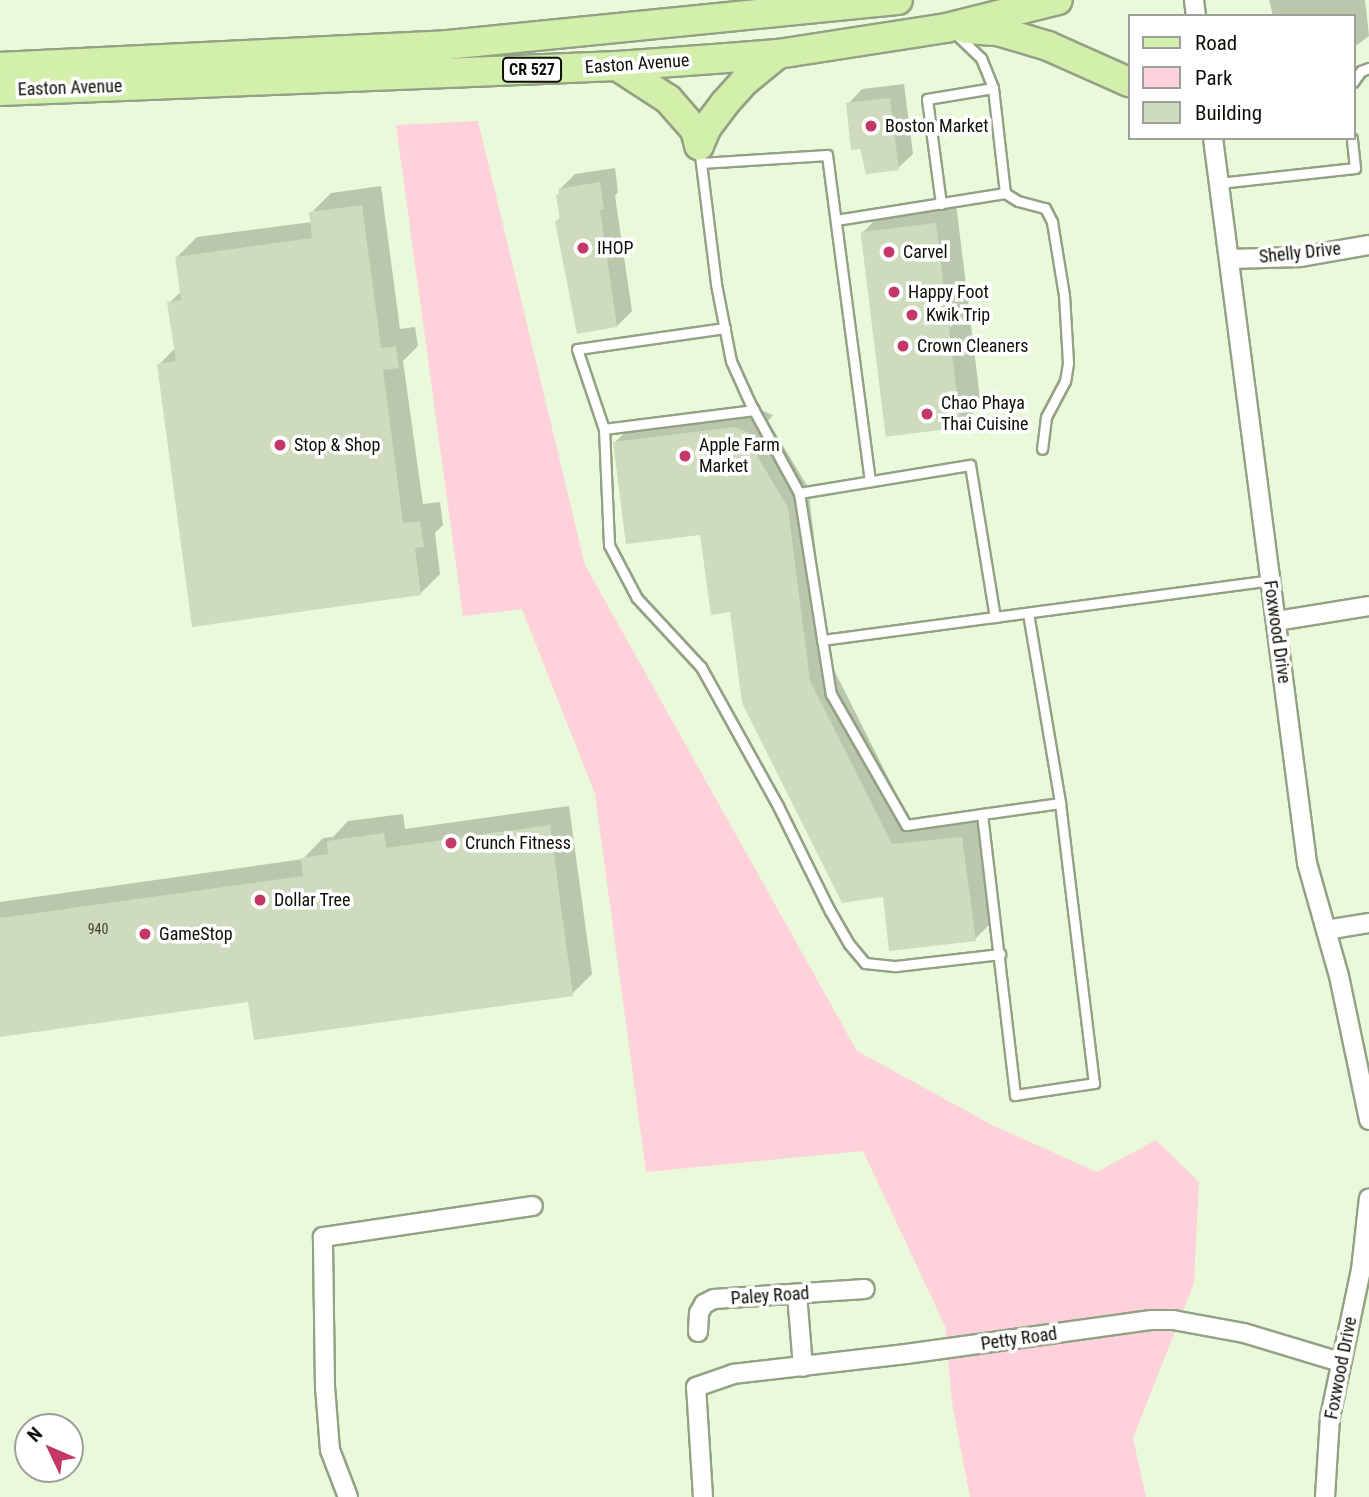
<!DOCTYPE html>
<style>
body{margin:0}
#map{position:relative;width:1369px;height:1497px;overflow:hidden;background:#eaf9d9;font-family:"Roboto Condensed",sans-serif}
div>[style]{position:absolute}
.green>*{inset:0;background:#fed1db}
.shadow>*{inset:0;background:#0003}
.building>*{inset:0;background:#cedcbd;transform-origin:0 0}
.roads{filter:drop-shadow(2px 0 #93a184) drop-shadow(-2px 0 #93a184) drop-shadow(0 2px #93a184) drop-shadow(0 -2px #93a184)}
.service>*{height:9px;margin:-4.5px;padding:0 4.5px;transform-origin:4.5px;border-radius:4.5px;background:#fff}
.minor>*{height:18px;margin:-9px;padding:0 9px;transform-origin:9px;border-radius:9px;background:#fff}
.primary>*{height:28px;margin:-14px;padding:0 14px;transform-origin:14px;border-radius:14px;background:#d3efac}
.dots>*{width:19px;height:19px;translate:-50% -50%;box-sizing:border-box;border:4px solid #fff;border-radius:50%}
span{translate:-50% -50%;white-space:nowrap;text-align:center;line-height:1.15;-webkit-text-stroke:7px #fff;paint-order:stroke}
.number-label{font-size:14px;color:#3c4334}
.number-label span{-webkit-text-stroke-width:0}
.shield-label span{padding:2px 5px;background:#fff;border:2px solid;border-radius:5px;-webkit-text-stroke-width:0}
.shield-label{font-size:16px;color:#0c1006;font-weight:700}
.street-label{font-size:18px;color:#0c1006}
.poi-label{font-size:18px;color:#0c1006}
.left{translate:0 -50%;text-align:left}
.legend{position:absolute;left:1128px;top:14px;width:228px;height:126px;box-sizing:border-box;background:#fff;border:2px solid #9e9f9b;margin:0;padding:9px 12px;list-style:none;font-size:21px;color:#0c1006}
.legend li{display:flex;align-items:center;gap:14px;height:35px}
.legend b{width:35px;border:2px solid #9e9f9b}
.north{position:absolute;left:14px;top:1413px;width:70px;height:70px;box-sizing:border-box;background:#fff;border:2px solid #9e9f9b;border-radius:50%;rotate:314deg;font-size:19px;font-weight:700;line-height:28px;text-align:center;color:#0c1006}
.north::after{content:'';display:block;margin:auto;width:24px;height:32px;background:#c43769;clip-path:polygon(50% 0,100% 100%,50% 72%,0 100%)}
</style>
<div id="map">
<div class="green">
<i style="clip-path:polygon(478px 121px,585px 565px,857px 1051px,994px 1126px,1097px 1172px,1156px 1140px,1199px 1182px,1194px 1283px,1133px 1438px,1146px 1497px,970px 1497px,952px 1403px,945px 1326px,863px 1151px,646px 1172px,595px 794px,522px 609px,463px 616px,396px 125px)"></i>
</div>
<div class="shadow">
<i style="clip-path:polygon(1269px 0,1365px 0,1369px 36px,1353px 48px,1353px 16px,1273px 16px)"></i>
<i style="clip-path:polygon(904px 84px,913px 154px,898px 168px,848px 104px,862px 89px)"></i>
<i style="clip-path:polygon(615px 168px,618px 192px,615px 196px,632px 311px,617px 326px,557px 221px,561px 217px,560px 189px,575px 174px)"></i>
<i style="clip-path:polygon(381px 186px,400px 329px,415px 327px,418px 346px,403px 361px,423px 504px,440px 502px,443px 525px,435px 533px,440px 574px,420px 594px,159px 365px,175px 348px,169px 303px,182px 291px,177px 257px,197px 237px,312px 222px,311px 213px,331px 193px)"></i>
<i style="clip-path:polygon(956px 204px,981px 406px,961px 426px,863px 232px,883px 212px)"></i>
<i style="clip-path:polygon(755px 408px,773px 415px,768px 421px,808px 487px,829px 660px,912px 825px,982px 818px,995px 919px,975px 939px,884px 895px,731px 610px,701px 533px,615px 442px,635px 423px)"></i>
<i style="clip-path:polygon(569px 806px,592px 974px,572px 994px,250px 1000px,0 1035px,0 902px,303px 859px,323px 838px,333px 837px,348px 821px,403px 814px,405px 829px)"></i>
</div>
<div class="building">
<i style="clip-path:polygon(890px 98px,899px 170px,866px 174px,860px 149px,851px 150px,846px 103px)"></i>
<i style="clip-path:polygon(600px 182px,604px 209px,600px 210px,617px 327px,577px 334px,555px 221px,560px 220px,556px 195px,559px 194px,558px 189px)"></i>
<i style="clip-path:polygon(362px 205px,381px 348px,396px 346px,399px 368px,383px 370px,403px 523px,420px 521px,424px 547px,415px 548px,421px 595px,192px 627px,157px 364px,176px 361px,167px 302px,181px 300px,175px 257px,312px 238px,309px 212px)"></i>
<i style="left:936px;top:223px;width:206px;height:76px;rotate:83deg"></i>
<i style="clip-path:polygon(735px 427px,754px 435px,749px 442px,788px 508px,810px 681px,892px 844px,962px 837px,976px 941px,889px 951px,883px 897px,842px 903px,742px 703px,730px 612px,711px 615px,700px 535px,626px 544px,613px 442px)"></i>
<i style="clip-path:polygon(550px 825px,573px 996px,254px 1040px,248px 1002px,0 1037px,0 918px,303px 876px,301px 858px,328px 854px,327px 841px,384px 833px,386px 848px)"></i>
</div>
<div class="roads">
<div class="service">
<i style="left:959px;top:37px;width:30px;rotate:44deg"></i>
<i style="left:981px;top:58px;width:32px;rotate:68deg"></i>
<i style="left:993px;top:88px;width:106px;rotate:83.5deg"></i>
<i style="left:1353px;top:82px;width:14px;rotate:-54deg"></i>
<i style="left:1361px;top:71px;width:9px;rotate:-21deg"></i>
<i style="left:699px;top:147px;width:138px;rotate:82.9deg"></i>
<i style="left:716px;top:284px;width:78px;rotate:79deg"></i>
<i style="left:731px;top:361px;width:46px;rotate:65.7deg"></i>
<i style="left:750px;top:403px;width:102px;rotate:61.4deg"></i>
<i style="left:799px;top:493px;width:204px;rotate:81deg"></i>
<i style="left:831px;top:694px;width:151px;rotate:60.2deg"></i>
<i style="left:906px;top:825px;width:77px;rotate:-8.2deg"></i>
<i style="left:982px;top:814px;width:79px;rotate:-8deg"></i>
<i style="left:1060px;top:803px;width:282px;rotate:83.1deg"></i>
<i style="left:1094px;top:1083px;width:80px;rotate:171.4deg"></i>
<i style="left:1015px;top:1095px;width:283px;rotate:-96.7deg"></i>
<i style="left:701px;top:163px;width:126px;rotate:-3.6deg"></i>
<i style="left:827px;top:155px;width:329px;rotate:82.5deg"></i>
<i style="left:1219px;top:183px;width:137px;rotate:-6.3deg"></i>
<i style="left:1355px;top:168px;width:30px;rotate:-96deg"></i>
<i style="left:941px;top:204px;width:106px;rotate:-97.6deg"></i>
<i style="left:927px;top:99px;width:67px;rotate:-9.5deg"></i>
<i style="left:836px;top:220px;width:171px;rotate:-9.1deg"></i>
<i style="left:1005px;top:193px;width:15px;rotate:32deg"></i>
<i style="left:1018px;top:201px;width:28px;rotate:15deg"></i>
<i style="left:1045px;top:208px;width:16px;rotate:63deg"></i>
<i style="left:1052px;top:222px;width:74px;rotate:80.7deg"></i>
<i style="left:1064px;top:295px;width:68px;rotate:86.6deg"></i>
<i style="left:1068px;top:363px;width:18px;rotate:99deg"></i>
<i style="left:1065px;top:381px;width:41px;rotate:117.8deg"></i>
<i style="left:1046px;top:417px;width:32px;rotate:97deg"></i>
<i style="left:725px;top:328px;width:149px;rotate:171.9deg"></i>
<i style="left:577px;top:349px;width:84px;rotate:71.4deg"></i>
<i style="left:604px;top:429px;width:116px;rotate:87.5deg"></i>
<i style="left:609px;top:545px;width:60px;rotate:62.2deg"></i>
<i style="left:637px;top:598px;width:94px;rotate:47.2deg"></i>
<i style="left:701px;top:667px;width:159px;rotate:61deg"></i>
<i style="left:778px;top:806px;width:117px;rotate:63.7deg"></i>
<i style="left:830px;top:911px;width:38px;rotate:60deg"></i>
<i style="left:849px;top:944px;width:25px;rotate:50deg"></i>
<i style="left:865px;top:963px;width:31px;rotate:6deg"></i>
<i style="left:896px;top:966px;width:105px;rotate:-6.6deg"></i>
<i style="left:604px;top:429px;width:151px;rotate:-7.2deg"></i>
<i style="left:799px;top:493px;width:173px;rotate:-9.3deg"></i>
<i style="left:970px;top:465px;width:154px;rotate:80.7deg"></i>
<i style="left:1028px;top:613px;width:193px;rotate:80.4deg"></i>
<i style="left:822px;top:640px;width:453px;rotate:-7.6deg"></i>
</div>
<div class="minor">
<i style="left:1194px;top:0;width:16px;rotate:83deg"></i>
<i style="left:1213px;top:138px;width:731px;rotate:82.61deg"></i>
<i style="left:1307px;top:863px;width:117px;rotate:74.2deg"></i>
<i style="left:1339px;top:976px;width:147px;rotate:78.2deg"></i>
<i style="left:1230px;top:259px;width:70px;rotate:-1.6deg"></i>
<i style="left:1300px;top:257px;width:70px;rotate:-9.9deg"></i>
<i style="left:1277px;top:621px;width:93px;rotate:-9.3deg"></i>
<i style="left:1326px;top:930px;width:44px;rotate:-9.2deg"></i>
<i style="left:797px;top:1294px;width:73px;rotate:85.3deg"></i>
<i style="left:698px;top:1332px;width:19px;rotate:-87deg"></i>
<i style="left:699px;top:1313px;width:10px;rotate:-61deg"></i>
<i style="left:704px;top:1304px;width:11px;rotate:-27deg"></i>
<i style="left:714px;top:1299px;width:151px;rotate:-3.8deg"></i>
<i style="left:348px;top:1497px;width:50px;rotate:-111deg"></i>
<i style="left:330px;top:1450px;width:63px;rotate:-94.5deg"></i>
<i style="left:325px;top:1387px;width:150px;rotate:-90.8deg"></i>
<i style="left:323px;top:1237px;width:212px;rotate:-8.4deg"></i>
<i style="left:703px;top:1497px;width:110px;rotate:-93.6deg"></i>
<i style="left:696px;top:1387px;width:39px;rotate:-19deg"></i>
<i style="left:733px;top:1374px;width:174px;rotate:-6.6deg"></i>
<i style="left:906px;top:1354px;width:248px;rotate:-7.9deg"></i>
<i style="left:1152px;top:1320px;width:21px"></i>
<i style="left:1173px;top:1320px;width:72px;rotate:10.4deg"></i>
<i style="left:1244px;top:1333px;width:100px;rotate:16.8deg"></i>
<i style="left:1325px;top:1497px;width:80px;rotate:-86.4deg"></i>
<i style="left:1330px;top:1417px;width:150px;rotate:-78.1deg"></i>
<i style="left:1361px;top:1270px;width:72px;rotate:-83.7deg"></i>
</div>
<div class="primary">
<i style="left:966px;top:29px;width:32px;rotate:4deg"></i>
<i style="left:998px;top:31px;width:52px;rotate:16.7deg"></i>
<i style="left:1048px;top:46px;width:89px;rotate:24deg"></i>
<i style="left:617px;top:66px;width:61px;rotate:32.9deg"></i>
<i style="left:668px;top:99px;width:41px;rotate:48.9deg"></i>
<i style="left:695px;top:130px;width:16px;rotate:75deg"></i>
<i style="left:0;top:67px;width:448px;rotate:-2.8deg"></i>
<i style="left:447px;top:45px;width:453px;rotate:-5.7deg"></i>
<i style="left:0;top:91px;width:618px;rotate:-2.32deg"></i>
<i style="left:617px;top:66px;width:97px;rotate:-4.1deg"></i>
<i style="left:714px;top:59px;width:64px;rotate:-4.5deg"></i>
<i style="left:778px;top:54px;width:170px;rotate:-8.8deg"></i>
<i style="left:946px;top:28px;width:115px;rotate:-14deg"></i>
<i style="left:699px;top:145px;width:20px;rotate:-66deg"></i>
<i style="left:707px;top:127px;width:30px;rotate:-53deg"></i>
<i style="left:725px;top:103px;width:30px;rotate:-48deg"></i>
<i style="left:745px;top:81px;width:43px;rotate:-39.3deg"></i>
</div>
</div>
<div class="dots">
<i style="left:871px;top:126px;background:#c43769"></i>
<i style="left:583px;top:248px;background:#c43769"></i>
<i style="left:889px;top:252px;background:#c43769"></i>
<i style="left:894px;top:292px;background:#c43769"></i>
<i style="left:912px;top:315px;background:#c43769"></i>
<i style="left:903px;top:346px;background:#c43769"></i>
<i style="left:927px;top:414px;background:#c43769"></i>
<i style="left:280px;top:445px;background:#c43769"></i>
<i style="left:685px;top:456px;background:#c43769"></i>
<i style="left:451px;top:843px;background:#c43769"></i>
<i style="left:260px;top:900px;background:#c43769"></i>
<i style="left:145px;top:934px;background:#c43769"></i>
</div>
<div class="number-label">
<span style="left:98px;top:929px">940</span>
</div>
<div class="shield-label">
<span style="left:532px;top:70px">CR 527</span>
</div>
<div class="street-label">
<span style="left:637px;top:64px;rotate:-4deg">Easton Avenue</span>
<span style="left:70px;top:88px;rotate:-2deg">Easton Avenue</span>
<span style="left:1300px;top:253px;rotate:-6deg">Shelly Drive</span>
<span style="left:1277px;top:632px;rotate:82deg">Foxwood Drive</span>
<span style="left:770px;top:1296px;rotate:-4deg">Paley Road</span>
<span style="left:1019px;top:1339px;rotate:-8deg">Petty Road</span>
<span style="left:1341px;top:1368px;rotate:-79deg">Foxwood Drive</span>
</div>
<div class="poi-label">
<span class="left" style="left:885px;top:126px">Boston Market</span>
<span class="left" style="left:597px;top:248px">IHOP</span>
<span class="left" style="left:903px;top:252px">Carvel</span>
<span class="left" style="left:908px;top:292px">Happy Foot</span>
<span class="left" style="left:926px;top:315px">Kwik Trip</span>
<span class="left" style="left:917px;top:346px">Crown Cleaners</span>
<span class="left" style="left:941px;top:414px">Chao Phaya<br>Thai Cuisine</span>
<span class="left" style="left:294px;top:445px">Stop &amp; Shop</span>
<span class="left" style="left:699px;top:456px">Apple Farm<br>Market</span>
<span class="left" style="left:465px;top:843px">Crunch Fitness</span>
<span class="left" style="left:274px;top:900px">Dollar Tree</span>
<span class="left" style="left:159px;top:934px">GameStop</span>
</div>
<ul class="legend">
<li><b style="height:9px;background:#d3efac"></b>Road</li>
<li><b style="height:19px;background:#fed1db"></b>Park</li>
<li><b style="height:19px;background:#cedcbd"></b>Building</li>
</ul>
<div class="north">N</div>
</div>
